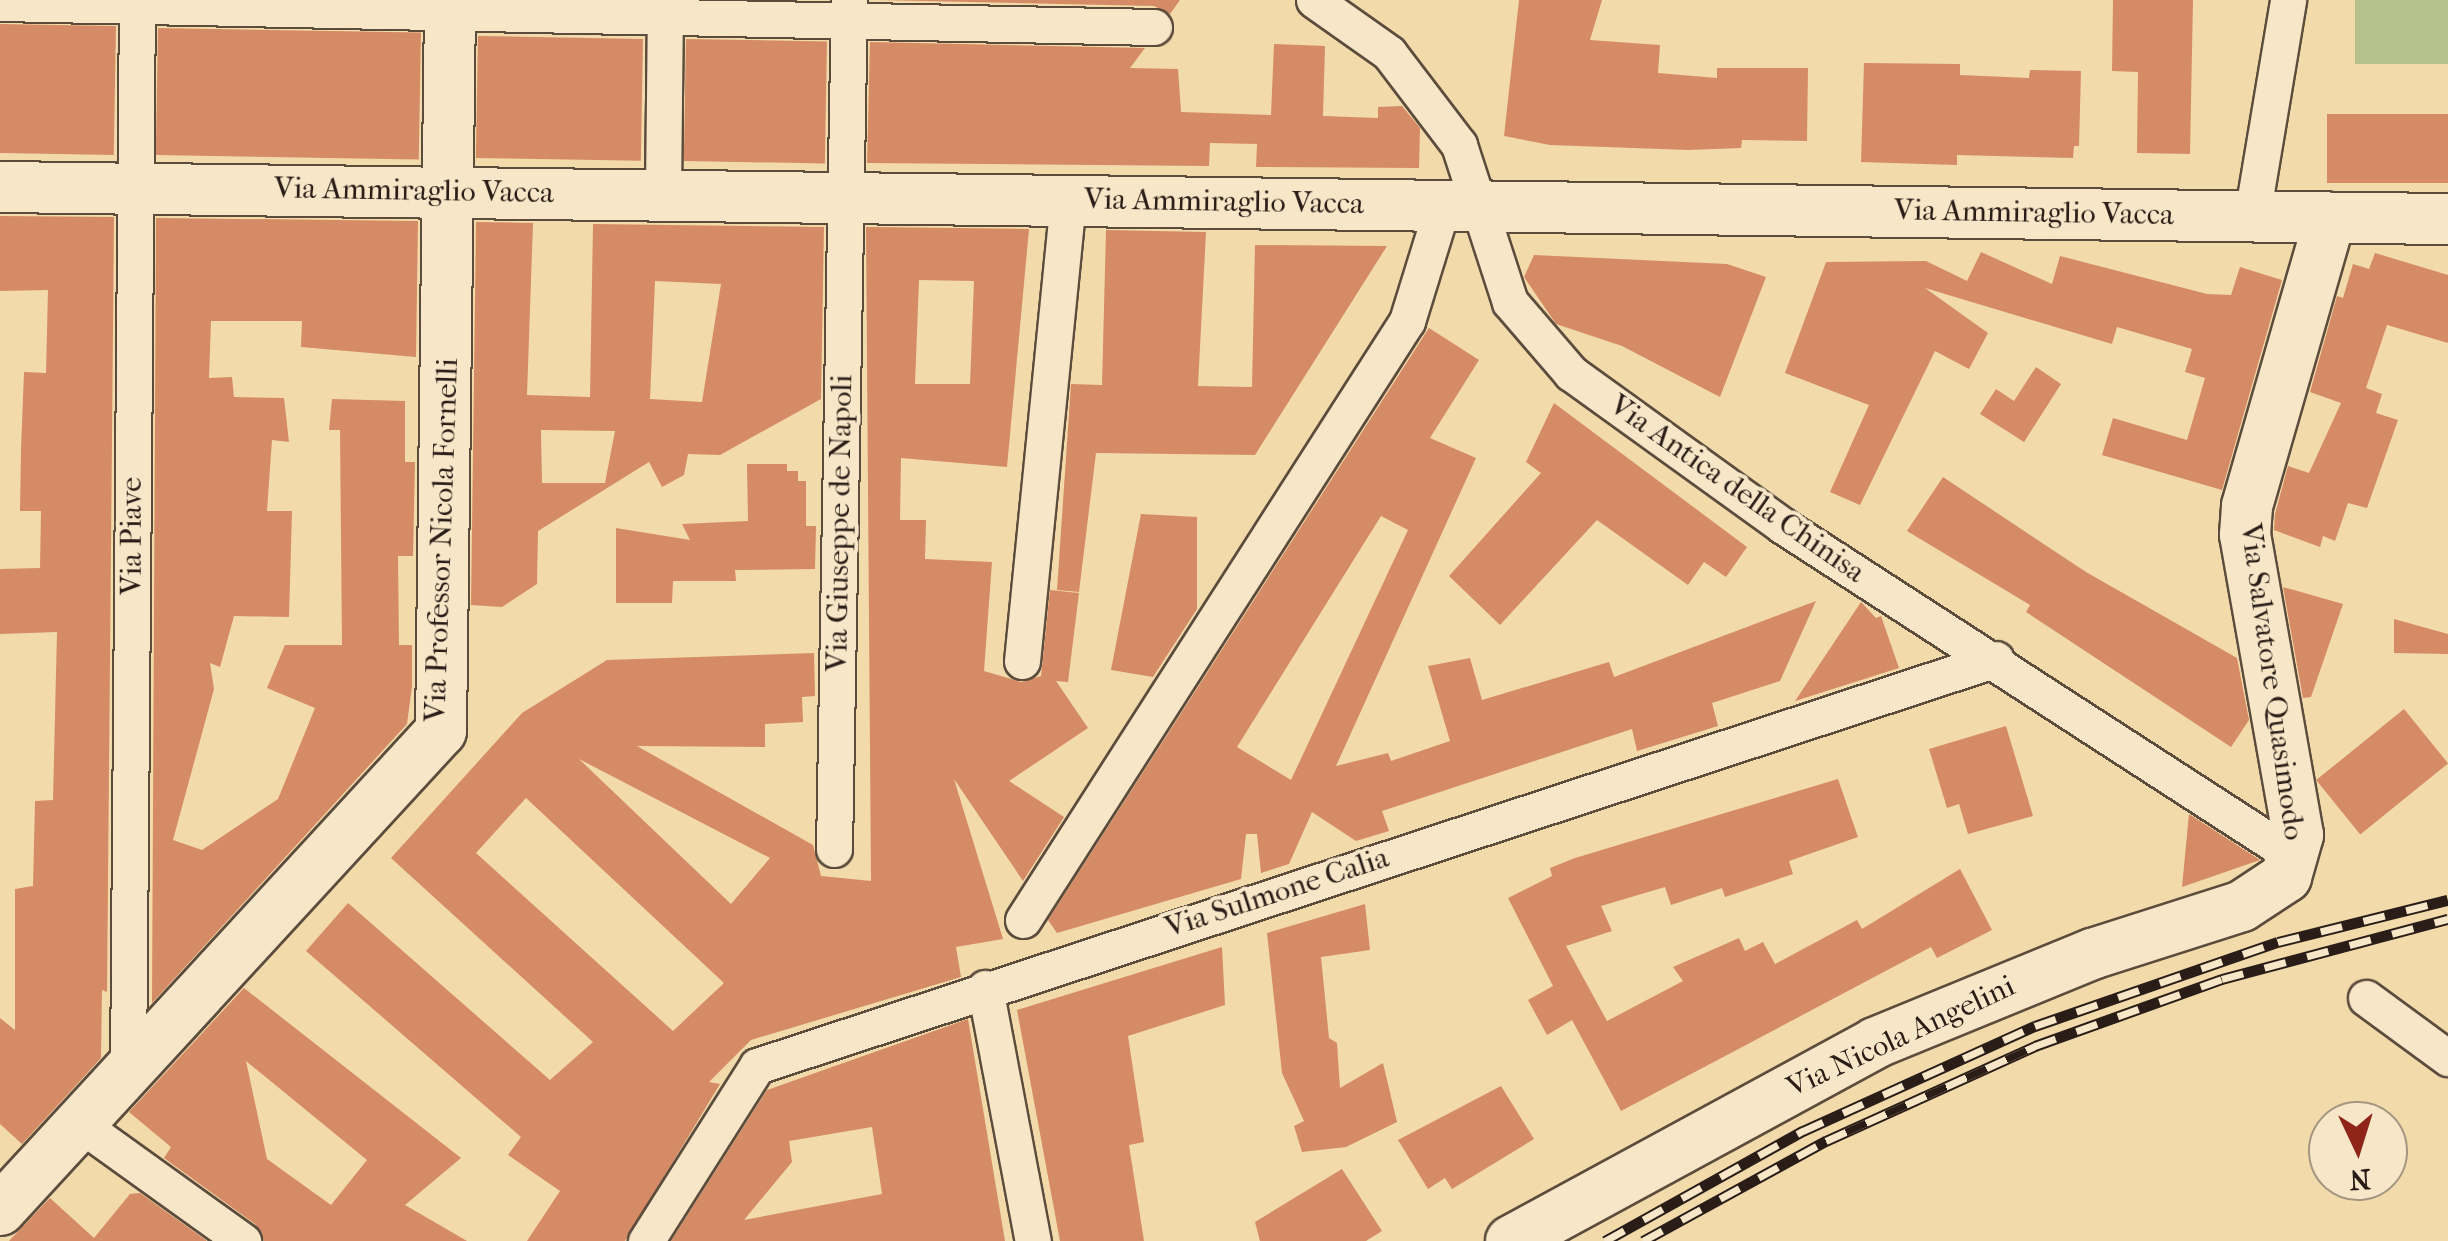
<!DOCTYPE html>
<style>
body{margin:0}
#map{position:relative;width:2448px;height:1241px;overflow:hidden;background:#f2daab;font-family:"IM FELL French Canon",serif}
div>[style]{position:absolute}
.green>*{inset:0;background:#b6c18c;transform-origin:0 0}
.building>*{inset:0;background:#d58b66;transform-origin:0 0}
.roads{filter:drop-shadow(2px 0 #5c4c3c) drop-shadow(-2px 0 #5c4c3c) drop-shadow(0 2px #5c4c3c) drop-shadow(0 -2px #5c4c3c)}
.street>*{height:35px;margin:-17.5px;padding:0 17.5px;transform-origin:17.5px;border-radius:17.5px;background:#f7e7c8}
.secondary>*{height:50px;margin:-25px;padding:0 25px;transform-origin:25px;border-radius:25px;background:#f7e7c8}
.rail>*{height:11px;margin-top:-5.5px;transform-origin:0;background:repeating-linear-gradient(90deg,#f7e7c8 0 22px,#2a1d17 0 44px);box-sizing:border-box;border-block:2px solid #2a1d17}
span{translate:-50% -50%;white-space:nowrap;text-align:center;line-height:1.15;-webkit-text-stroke:8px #f7e7c8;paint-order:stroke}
.street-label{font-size:30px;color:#2a1d17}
.north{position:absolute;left:2308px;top:1101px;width:100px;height:100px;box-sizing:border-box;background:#f7e7c8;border:2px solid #a59681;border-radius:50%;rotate:176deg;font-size:28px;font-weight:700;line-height:40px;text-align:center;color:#2a1d17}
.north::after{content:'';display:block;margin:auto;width:35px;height:45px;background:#8f2418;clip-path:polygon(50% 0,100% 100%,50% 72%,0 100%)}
</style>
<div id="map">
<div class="green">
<i style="left:2355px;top:0;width:93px;height:64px"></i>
</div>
<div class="building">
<i style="clip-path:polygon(878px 0,1180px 0,1170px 14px,1154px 6px)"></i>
<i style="clip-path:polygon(1519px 0,1602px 0,1590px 40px,1660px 45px,1658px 73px,1717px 78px,1717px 68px,1808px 68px,1807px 141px,1742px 140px,1741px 148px,1688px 150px,1550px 145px,1504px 136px)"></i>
<i style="clip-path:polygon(2113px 0,2193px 0,2190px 154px,2137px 153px,2138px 72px,2112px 71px)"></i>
<i style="left:0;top:24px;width:116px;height:129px;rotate:1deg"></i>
<i style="left:158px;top:28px;width:263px;height:127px;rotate:1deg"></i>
<i style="left:478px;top:36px;width:165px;height:122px;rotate:1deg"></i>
<i style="left:686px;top:39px;width:141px;height:122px;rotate:1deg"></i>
<i style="clip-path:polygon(870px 42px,1145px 48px,1130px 68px,1178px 69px,1181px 112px,1271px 115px,1274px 44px,1325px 46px,1323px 116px,1378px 118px,1378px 107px,1402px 106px,1420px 128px,1419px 168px,1256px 167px,1257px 144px,1210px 143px,1209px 166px,867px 163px)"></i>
<i style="clip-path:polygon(1864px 63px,1960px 64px,1960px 75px,2029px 78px,2030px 70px,2081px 71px,2079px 146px,2074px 146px,2073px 158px,1957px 155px,1957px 165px,1861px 162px)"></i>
<i style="left:2448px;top:114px;width:69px;height:121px;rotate:90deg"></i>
<i style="clip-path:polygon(0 216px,114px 217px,107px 992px,102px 990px,101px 1058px,22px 1144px,0 1124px,0 1018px,15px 1030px,15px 889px,33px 886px,35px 801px,53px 800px,57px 632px,0 634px,0 569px,40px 568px,41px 511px,20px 511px,21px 450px,24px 372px,46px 373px,48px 290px,0 291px)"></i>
<i style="clip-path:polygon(156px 218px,418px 221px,416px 357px,301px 347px,302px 321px,211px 321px,209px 378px,232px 377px,234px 397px,284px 398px,289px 442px,272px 440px,267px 511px,292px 511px,289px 617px,234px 616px,220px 667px,210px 663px,214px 689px,173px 840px,202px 850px,278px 799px,315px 708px,267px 688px,285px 645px,342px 645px,340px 430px,329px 430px,332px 399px,405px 401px,405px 462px,415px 462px,413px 556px,398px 556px,399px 645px,412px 645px,412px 686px,407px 724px,152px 1003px)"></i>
<i style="clip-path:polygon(evenodd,476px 222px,533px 223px,527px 395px,590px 397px,593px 224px,824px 227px,821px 399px,720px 455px,688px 454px,684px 475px,662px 487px,649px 462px,538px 531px,537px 584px,502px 607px,471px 605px,476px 222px,655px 281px,721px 284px,702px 402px,650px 399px,655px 281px,476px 222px,541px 430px,615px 431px,605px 483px,542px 483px,541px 430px)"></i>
<i style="clip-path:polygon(evenodd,866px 227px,1029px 229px,1007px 467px,901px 458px,900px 520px,926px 520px,925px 559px,992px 562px,984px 671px,1021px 682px,1041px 676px,1050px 590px,1079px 593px,1068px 682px,1056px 681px,1088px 728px,1009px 781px,1064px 817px,1023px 881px,954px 779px,1003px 939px,956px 947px,961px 977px,751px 1040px,709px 1082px,720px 1084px,625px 1241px,527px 1241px,560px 1191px,508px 1155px,521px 1137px,306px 951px,348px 903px,550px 1080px,593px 1042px,391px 858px,522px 713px,607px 660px,814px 653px,815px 696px,802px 697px,803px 722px,765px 724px,765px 747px,637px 746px,813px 845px,821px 876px,871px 881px,866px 227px,919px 280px,974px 281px,970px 384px,915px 384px,919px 280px,866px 227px,579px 759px,770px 858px,731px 904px,579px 759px,866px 227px,526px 798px,724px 983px,673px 1031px,476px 853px,526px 798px)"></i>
<i style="clip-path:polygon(1106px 230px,1206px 232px,1198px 386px,1252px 387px,1255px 245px,1387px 246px,1255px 455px,1096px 453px,1079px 592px,1057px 590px,1071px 384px,1102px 385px)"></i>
<i style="clip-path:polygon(1981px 252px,2052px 284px,2060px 256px,2207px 294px,2231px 295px,2240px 267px,2282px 280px,2222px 490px,2102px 455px,2113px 418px,2187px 440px,2205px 378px,2185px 372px,2192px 349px,2117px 327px,2112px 344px,1925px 288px,1988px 333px,1969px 369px,1935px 351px,1860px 505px,1830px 492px,1869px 405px,1785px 373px,1826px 262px,1926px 261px,1967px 281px)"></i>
<i style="clip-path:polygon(2375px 253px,2448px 275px,2448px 343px,2387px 325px,2366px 388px,2382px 394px,2376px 413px,2398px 420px,2367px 508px,2348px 503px,2335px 541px,2323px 536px,2320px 547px,2274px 530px,2275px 514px,2288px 466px,2309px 473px,2341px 403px,2310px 392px,2337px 296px,2343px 298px,2353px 264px,2369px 269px)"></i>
<i style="clip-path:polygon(1534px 255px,1727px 264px,1766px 277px,1720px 397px,1622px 346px,1556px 324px,1524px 277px)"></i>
<i style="clip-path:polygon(evenodd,1429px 328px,1479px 360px,1430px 438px,1476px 458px,1336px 766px,1388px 753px,1391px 761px,1450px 741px,1428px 666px,1470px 658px,1482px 700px,1609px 662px,1614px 677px,1816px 601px,1780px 681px,1712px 703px,1718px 726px,1637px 751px,1632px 729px,1382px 811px,1389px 831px,1356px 841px,1312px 812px,1289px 864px,1261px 873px,1257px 834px,1246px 834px,1241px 879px,1057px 933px,1048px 920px,1429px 328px,1381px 516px,1408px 530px,1291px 780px,1237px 747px,1381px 516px)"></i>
<i style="clip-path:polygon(2036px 367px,2061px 384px,2024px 442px,1980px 414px,1996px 389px,2014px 401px)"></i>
<i style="clip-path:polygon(1554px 403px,1747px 547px,1726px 577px,1704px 562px,1688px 585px,1597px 520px,1500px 625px,1449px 576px,1541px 473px,1526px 462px)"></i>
<i style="clip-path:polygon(747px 464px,787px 464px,787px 471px,798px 471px,798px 481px,806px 481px,806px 526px,816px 526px,815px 569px,735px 570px,736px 581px,673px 581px,672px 603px,616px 603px,616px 528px,690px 540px,682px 524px,748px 521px)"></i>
<i style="clip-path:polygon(1943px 477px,2086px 572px,2237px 658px,2249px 720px,2231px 747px,2026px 612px,2030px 605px,1907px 531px)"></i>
<i style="clip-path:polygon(1141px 514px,1197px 517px,1197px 609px,1153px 677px,1111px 670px)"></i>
<i style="clip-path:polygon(2283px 587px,2343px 604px,2311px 697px,2303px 698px)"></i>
<i style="clip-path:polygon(1861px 602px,1876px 618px,1881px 616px,1899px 668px,1795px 701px)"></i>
<i style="clip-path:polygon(2394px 619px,2448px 634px,2448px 654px,2394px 653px)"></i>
<i style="left:2404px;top:709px;width:70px;height:113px;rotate:51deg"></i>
<i style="clip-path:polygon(2006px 726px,2033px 816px,1968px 834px,1959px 804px,1947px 808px,1929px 749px)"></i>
<i style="clip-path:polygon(1838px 779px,1858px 837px,1789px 861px,1793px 874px,1725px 897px,1722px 888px,1671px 905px,1665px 887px,1601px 906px,1612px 931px,1566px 946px,1607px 1021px,1683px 981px,1673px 967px,1739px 938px,1745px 951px,1763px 942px,1775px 964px,1857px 920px,1862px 929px,1960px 869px,1992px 930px,1937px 958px,1931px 947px,1621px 1111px,1572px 1020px,1547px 1035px,1528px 1000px,1553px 986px,1508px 898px,1552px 876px,1550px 868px,1575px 858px)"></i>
<i style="clip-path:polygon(2189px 814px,2260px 860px,2182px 887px)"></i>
<i style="clip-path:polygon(1365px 904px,1370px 950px,1321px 957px,1329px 1038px,1337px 1043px,1340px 1088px,1383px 1063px,1397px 1122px,1346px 1147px,1302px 1152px,1294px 1126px,1304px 1121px,1282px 1073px,1267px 933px)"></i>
<i style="clip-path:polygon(1222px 947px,1225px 1005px,1128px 1036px,1144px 1142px,1129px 1145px,1144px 1241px,1060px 1241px,1017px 1010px)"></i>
<i style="clip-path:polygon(evenodd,244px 988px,461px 1158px,405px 1205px,467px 1241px,264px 1241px,255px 1224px,164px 1158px,171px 1147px,129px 1112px,244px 988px,246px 1061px,367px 1160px,331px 1205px,267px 1159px,246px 1061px)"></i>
<i style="clip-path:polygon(evenodd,968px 1019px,1005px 1241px,671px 1241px,767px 1090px,968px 1019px,872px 1127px,882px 1194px,744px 1220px,792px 1162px,789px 1141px,872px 1127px)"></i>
<i style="clip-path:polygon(1501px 1086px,1534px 1139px,1452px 1189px,1445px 1178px,1428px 1189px,1398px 1140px)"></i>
<i style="clip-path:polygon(1342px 1169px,1382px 1231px,1366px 1241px,1260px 1241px,1255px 1222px)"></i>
<i style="clip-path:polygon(140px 1193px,207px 1241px,9px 1241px,50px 1198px,94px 1238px,130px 1194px)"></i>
</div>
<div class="roads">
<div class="street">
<i style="left:1314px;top:0;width:92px;rotate:35.2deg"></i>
<i style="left:1389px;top:53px;width:116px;rotate:52.7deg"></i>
<i style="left:1459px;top:145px;width:165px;rotate:72deg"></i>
<i style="left:1510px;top:302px;width:94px;rotate:49.3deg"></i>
<i style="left:1571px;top:373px;width:261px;rotate:35.8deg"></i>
<i style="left:1783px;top:526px;width:611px;rotate:32.91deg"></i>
<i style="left:0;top:3px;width:1154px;rotate:1.19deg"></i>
<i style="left:663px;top:194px;width:194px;rotate:-89.4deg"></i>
<i style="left:2252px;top:216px;width:219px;rotate:-80.5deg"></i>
<i style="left:1022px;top:661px;width:463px;rotate:-84.3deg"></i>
<i style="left:834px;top:849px;width:849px;rotate:-88.99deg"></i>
<i style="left:1023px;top:920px;width:712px;rotate:-57.34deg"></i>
<i style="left:1407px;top:321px;width:121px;rotate:-72.8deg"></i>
<i style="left:985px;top:988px;width:258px;rotate:79.3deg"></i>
<i style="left:2366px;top:998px;width:102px;rotate:36.2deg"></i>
<i style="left:128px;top:1071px;width:1071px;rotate:-89.52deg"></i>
<i style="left:80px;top:1124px;width:201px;rotate:35.7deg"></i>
<i style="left:646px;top:1241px;width:207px;rotate:-57.6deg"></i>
<i style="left:757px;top:1066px;width:1304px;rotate:-18.18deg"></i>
</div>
<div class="secondary">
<i style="left:0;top:187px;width:2448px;rotate:0.75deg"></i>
<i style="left:0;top:1210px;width:651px;rotate:-47.37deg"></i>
<i style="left:441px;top:731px;width:731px;rotate:-89.29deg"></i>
<i style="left:1511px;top:1241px;width:414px;rotate:-28.5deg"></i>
<i style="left:1875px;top:1043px;width:235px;rotate:-22.3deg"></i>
<i style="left:2092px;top:954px;width:157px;rotate:-17.7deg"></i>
<i style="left:2242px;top:906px;width:53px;rotate:-33.4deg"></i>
<i style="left:2286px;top:877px;width:44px;rotate:-74.1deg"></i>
<i style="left:2298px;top:835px;width:305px;rotate:-100deg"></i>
<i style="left:2245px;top:535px;width:29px;rotate:-86deg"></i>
<i style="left:2247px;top:506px;width:300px;rotate:-73.9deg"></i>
</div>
</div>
<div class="rail">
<i style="left:1605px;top:1241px;width:227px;rotate:-29.1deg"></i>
<i style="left:1803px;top:1131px;width:255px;rotate:-24.4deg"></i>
<i style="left:2035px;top:1026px;width:257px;rotate:-19.1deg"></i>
<i style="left:2278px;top:942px;width:175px;rotate:-13.9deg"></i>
<i style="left:1643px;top:1241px;width:209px;rotate:-28.7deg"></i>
<i style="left:1826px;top:1141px;width:230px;rotate:-24.4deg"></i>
<i style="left:2035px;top:1046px;width:199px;rotate:-19.7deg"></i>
<i style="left:2222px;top:979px;width:234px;rotate:-14.9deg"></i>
</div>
<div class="street-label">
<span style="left:414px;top:191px;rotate:1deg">Via Ammiraglio Vacca</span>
<span style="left:1224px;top:202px;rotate:1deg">Via Ammiraglio Vacca</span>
<span style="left:2034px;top:213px;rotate:1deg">Via Ammiraglio Vacca</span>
<span style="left:1737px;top:489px;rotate:35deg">Via Antica della Chinisa</span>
<span style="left:840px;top:523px;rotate:-89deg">Via Giuseppe de Napoli</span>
<span style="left:132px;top:536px;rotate:-90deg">Via Piave</span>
<span style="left:442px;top:540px;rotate:-88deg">Via Professor Nicola Fornelli</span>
<span style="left:2272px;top:682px;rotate:82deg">Via Salvatore Quasimodo</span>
<span style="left:1277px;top:893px;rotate:-18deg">Via Sulmone Calia</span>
<span style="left:1901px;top:1037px;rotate:-25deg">Via Nicola Angelini</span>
</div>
<div class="north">N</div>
</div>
